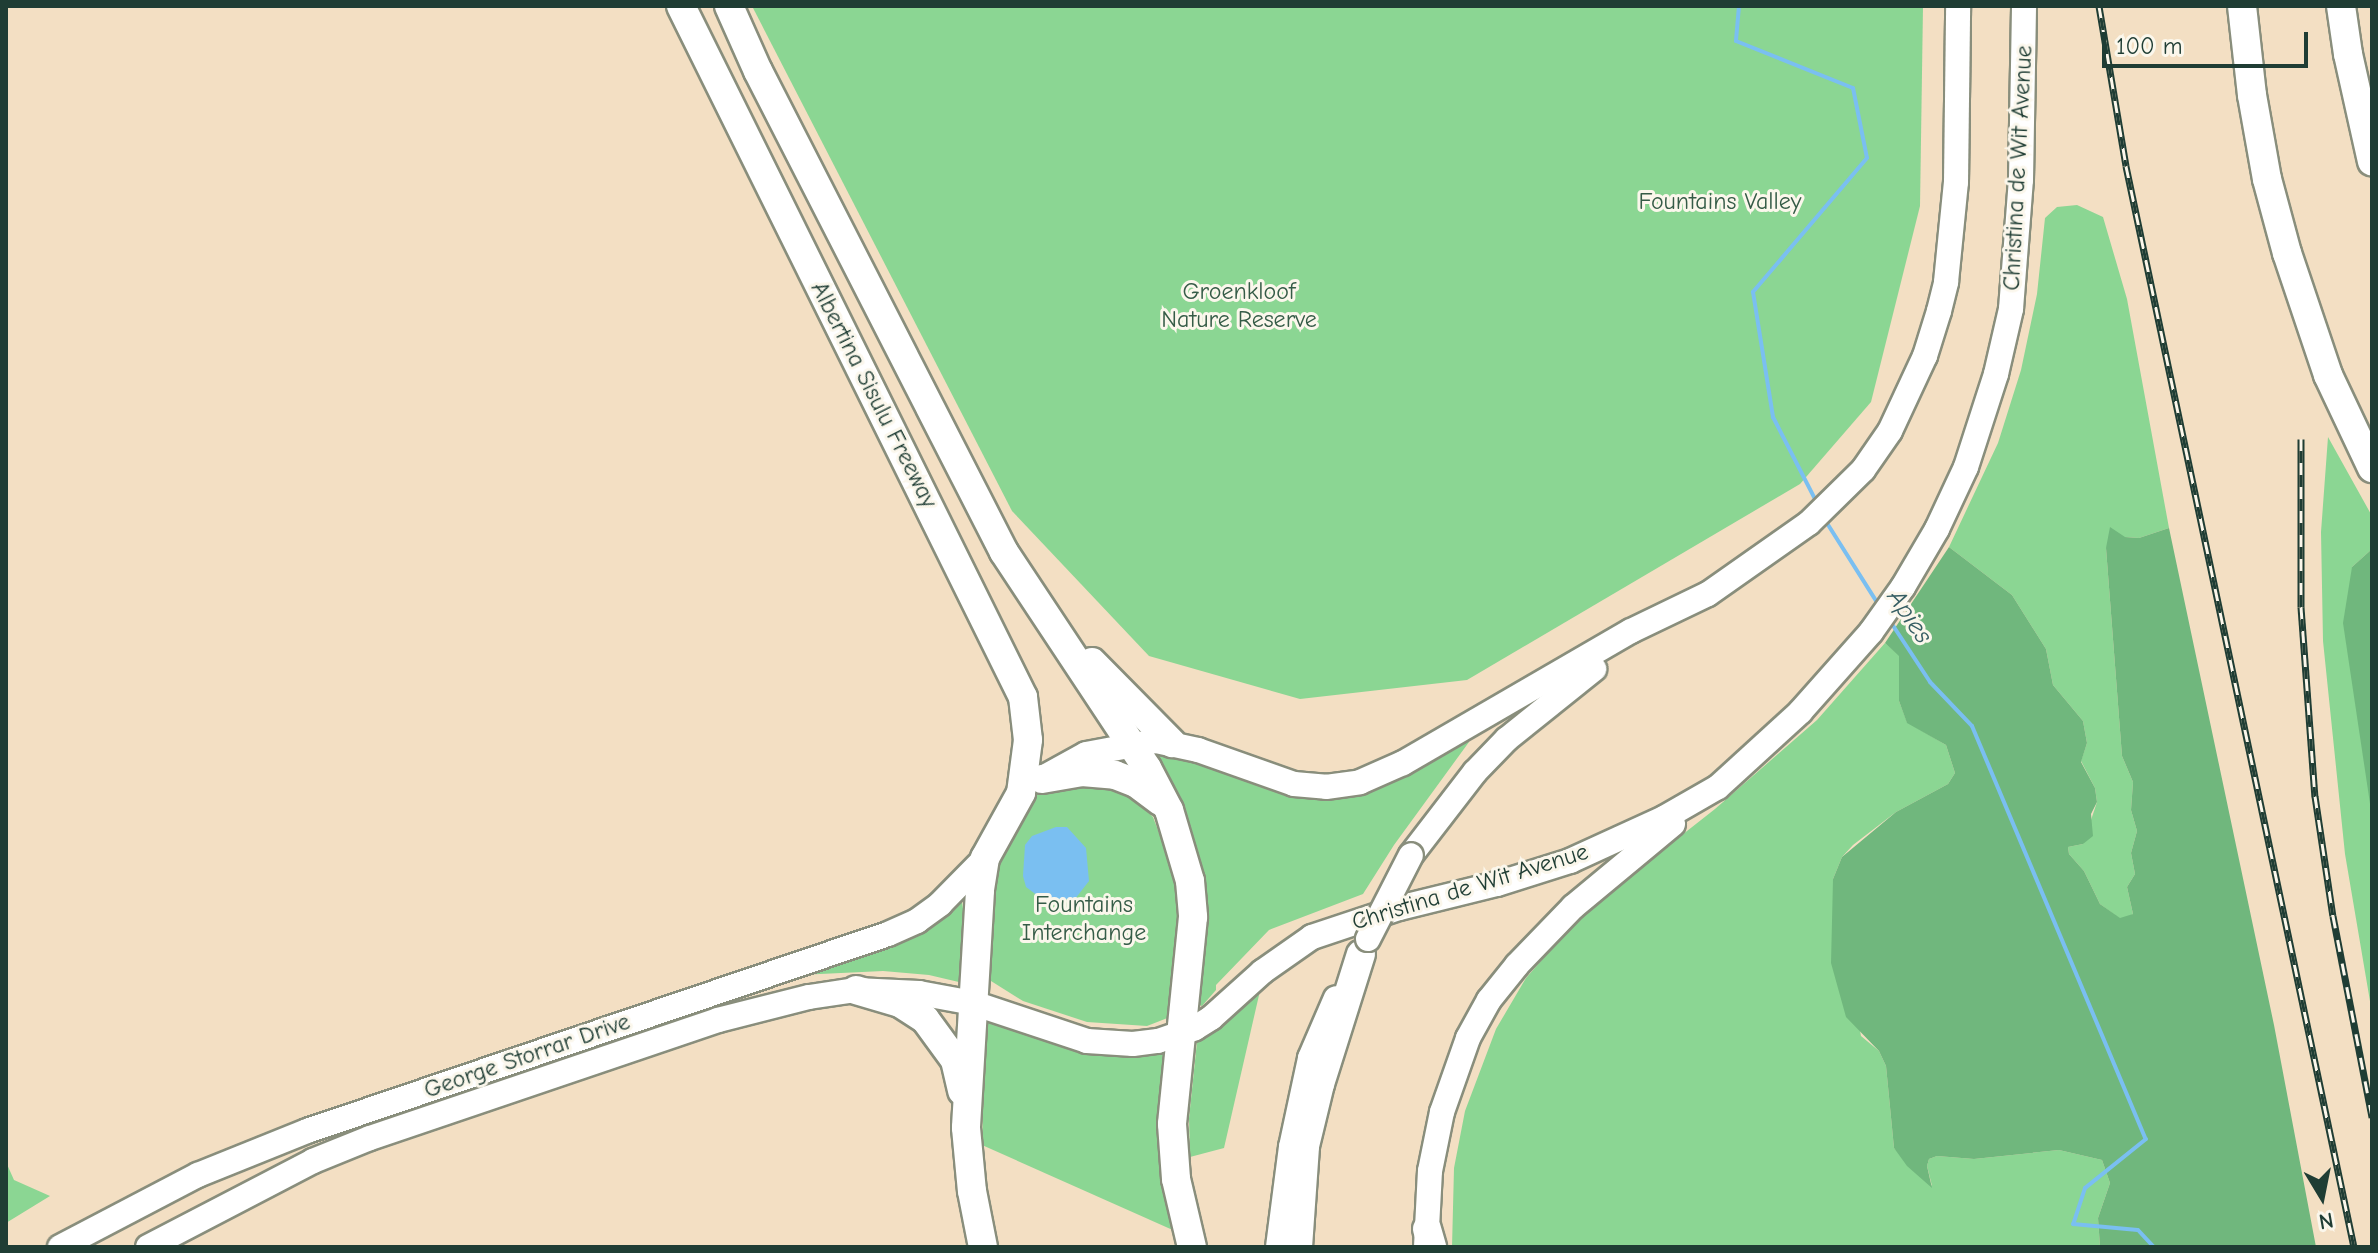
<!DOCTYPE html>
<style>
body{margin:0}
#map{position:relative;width:2378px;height:1253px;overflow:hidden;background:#f3dfc3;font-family:"Comic Neue",sans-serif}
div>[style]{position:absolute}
.green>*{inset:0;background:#8bd693}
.forest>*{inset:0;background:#70b77d}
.water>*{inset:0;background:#7abff1}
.stream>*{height:4px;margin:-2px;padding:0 2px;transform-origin:2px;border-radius:2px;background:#7abff1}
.roads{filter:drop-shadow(2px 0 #898e7c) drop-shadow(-2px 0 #898e7c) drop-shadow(0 2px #898e7c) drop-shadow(0 -2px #898e7c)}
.primary>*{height:24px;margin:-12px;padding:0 12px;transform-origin:12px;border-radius:12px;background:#fff}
.highway>*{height:28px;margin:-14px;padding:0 14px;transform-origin:14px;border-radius:14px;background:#fff}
.rail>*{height:7px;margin-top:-3.5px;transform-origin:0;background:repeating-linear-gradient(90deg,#fbf7ec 0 12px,#1f3d34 0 24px);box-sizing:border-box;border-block:2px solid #1f3d34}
.bridges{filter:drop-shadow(2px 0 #898e7c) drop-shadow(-2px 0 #898e7c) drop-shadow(0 2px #898e7c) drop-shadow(0 -2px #898e7c)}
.primary-bridge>*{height:24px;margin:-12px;padding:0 12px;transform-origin:12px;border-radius:12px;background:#fff}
span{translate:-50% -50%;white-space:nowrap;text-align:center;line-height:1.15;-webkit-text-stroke:6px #fbf7ec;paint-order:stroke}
.street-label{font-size:24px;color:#1f3d34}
.park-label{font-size:24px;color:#355c47}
.water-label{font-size:26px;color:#365e63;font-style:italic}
.frame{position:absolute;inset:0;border:8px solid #1f3d34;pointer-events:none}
.north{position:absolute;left:2282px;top:1157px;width:80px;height:80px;-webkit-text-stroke:6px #fbf7ec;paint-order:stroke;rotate:170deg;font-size:22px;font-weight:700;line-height:32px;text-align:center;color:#1f3d34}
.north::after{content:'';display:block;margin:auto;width:28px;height:36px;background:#1f3d34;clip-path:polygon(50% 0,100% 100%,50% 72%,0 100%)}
.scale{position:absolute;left:2102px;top:32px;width:206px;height:36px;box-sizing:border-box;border:4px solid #1f3d34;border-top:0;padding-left:10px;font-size:24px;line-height:28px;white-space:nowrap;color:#1f3d34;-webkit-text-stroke:6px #fbf7ec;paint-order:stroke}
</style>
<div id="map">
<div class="green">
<i style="clip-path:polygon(752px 6px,1923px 6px,1920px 206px,1871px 402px,1800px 484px,1467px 680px,1300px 699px,1149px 656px,1012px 511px)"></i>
<i style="clip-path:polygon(2077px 205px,2103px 217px,2127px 299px,2169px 528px,2139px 538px,2125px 537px,2106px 548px,2122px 756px,2133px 782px,2131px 810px,2137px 831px,2131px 853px,2135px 874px,2127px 887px,2133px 914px,2127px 918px,2119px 918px,2100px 904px,2084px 871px,2069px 854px,2068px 847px,2083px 844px,2097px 802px,2095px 788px,2081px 761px,2087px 743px,2083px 721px,2053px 685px,2046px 649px,2012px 595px,1949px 547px,1998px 443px,2021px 370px,2037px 294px,2045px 218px,2057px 207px)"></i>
<i style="clip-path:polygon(2328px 437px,2372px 516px,2372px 549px,2352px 567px,2372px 817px,2372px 1013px,2345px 854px,2323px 641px,2321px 532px)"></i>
<i style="clip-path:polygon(1885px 643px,1899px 655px,1899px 701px,1907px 722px,1946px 745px,1955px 773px,1948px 784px,1896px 812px,1853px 845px,1842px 857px,1833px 879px,1861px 1036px,1879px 1051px,1886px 1066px,1894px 1148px,1932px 1186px,1927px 1166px,1929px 1159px,1937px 1156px,1974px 1159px,2059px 1150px,2102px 1160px,2110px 1183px,2098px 1218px,2100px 1247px,1452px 1247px,1454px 1168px,1465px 1111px,1496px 1029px,1526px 978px,1584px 912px,1715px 809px,1817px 720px)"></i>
<i style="clip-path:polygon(1463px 735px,1469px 742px,1394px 845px,1363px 894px,1269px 930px,1216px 985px,1216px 990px,1202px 1006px,1196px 1004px,1204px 900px,1200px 862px,1174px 787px,1146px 744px,1293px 792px)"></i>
<i style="clip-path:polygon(1099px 777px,1128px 792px,1153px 817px,1172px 867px,1181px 913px,1170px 1017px,1147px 1026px,1087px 1022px,1023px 1001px,991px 981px,986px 928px,991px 879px,1008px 823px,1046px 782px)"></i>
<i style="clip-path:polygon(961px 894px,965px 923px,963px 983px,929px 975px,883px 971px,799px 975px)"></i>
<i style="clip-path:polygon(1262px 982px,1224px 1148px,1190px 1157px,1189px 1118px,1198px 1032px)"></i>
<i style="clip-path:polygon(986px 1011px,1167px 1043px,1175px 1231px,982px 1145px)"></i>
<i style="clip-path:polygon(6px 1162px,14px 1180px,50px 1196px,6px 1223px)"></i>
</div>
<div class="forest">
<i style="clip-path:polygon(2110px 527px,2125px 537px,2139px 538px,2169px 528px,2274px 1025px,2316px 1247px,2100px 1247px,2098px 1218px,2110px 1183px,2102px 1160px,2059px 1150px,1974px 1159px,1937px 1156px,1929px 1159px,1927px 1166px,1932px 1188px,1907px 1166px,1894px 1148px,1886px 1066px,1879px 1051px,1846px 1017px,1831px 963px,1833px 879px,1842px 857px,1896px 812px,1948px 784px,1955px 773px,1946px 745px,1907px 723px,1899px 701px,1899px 656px,1885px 643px,1949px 547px,2012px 595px,2046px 649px,2053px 685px,2083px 721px,2087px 743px,2081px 762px,2095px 788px,2097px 802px,2091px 814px,2093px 836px,2083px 844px,2068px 847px,2069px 854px,2084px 871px,2100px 904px,2120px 918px,2133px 914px,2127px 887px,2135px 874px,2131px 853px,2137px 831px,2131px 810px,2133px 782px,2122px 756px,2106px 548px)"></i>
<i style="clip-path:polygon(2372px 549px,2372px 817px,2343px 623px,2352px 567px)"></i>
</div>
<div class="water">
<i style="clip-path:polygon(1056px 827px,1067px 827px,1086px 848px,1089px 881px,1075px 899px,1042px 899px,1026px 887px,1023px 876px,1025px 845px,1032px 836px)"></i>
</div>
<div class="stream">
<i style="left:1739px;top:6px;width:35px;rotate:95deg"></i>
<i style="left:1736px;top:41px;width:126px;rotate:21.9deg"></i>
<i style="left:1853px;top:88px;width:71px;rotate:78.7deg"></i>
<i style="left:1867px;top:158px;width:176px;rotate:130.4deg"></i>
<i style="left:1753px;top:292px;width:127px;rotate:80.9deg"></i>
<i style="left:1773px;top:417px;width:99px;rotate:62.9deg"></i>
<i style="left:1825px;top:520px;width:103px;rotate:57.7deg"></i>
<i style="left:1890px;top:621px;width:73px;rotate:56.7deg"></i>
<i style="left:1930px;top:682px;width:61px;rotate:46.3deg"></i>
<i style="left:1972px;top:726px;width:448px;rotate:67.2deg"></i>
<i style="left:2146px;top:1139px;width:78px;rotate:141.2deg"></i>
<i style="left:2085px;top:1188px;width:38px;rotate:108deg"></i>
<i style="left:2073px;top:1224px;width:65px;rotate:5.3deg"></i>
<i style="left:2138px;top:1230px;width:23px;rotate:47deg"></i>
</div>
<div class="roads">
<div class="primary">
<i style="left:1048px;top:775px;width:43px;rotate:-28.9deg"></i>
<i style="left:1086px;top:754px;width:71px;rotate:-10.5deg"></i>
<i style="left:1156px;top:741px;width:43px;rotate:12.1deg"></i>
<i style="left:1198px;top:750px;width:102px;rotate:19.5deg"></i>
<i style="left:1294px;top:784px;width:32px;rotate:5deg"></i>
<i style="left:1326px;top:787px;width:34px;rotate:-8deg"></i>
<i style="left:1360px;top:782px;width:47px;rotate:-23.8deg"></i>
<i style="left:1403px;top:763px;width:263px;rotate:-30.1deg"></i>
<i style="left:1631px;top:631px;width:85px;rotate:-25.7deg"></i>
<i style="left:1708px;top:594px;width:123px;rotate:-35.1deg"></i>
<i style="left:1809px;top:523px;width:76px;rotate:-44.5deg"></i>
<i style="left:1863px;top:470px;width:47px;rotate:-55.3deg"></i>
<i style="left:1890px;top:431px;width:83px;rotate:-65deg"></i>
<i style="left:1925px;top:356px;width:47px;rotate:-72.7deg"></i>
<i style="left:1939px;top:311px;width:30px;rotate:-76deg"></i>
<i style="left:1946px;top:282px;width:100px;rotate:-84.3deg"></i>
<i style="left:1956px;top:182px;width:176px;rotate:-89.3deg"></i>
<i style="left:1411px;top:855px;width:105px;rotate:-52.4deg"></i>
<i style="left:1475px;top:772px;width:46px;rotate:-45.9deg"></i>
<i style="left:1507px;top:739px;width:112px;rotate:-38.8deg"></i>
<i style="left:60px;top:1247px;width:156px;rotate:-27.6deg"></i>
<i style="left:198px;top:1175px;width:118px;rotate:-22deg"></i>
<i style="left:307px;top:1131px;width:613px;rotate:-18.73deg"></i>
<i style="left:888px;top:934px;width:32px;rotate:-24deg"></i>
<i style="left:917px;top:921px;width:29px;rotate:-36deg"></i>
<i style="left:940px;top:904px;width:64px;rotate:-45.6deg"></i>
<i style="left:148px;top:1247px;width:186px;rotate:-27.5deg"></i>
<i style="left:313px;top:1161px;width:61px;rotate:-22deg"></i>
<i style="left:370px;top:1138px;width:367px;rotate:-18.7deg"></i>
<i style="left:718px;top:1020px;width:94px;rotate:-14.2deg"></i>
<i style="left:809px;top:997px;width:48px;rotate:-8.5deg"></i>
<i style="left:856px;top:990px;width:63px;rotate:2.7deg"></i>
<i style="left:919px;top:993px;width:55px;rotate:10.5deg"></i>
<i style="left:973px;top:1003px;width:120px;rotate:18.4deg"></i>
<i style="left:1087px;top:1041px;width:46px;rotate:3.7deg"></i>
<i style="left:1133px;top:1044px;width:25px;rotate:-7deg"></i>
<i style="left:1158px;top:1041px;width:39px;rotate:-19deg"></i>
<i style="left:1195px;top:1028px;width:19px;rotate:-32deg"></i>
<i style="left:1211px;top:1018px;width:69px;rotate:-42deg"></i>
<i style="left:1262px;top:972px;width:61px;rotate:-35deg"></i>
<i style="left:1312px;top:937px;width:92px;rotate:-18.4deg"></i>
<i style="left:1399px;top:908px;width:101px;rotate:-13.8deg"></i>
<i style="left:1497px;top:884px;width:77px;rotate:-17.5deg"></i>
<i style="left:1570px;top:861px;width:103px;rotate:-24.6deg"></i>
<i style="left:1664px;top:818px;width:62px;rotate:-29.9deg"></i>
<i style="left:1718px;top:787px;width:111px;rotate:-42.4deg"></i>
<i style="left:1800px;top:712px;width:107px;rotate:-48.4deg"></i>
<i style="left:1871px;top:632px;width:55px;rotate:-54.6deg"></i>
<i style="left:1903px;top:587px;width:67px;rotate:-59.6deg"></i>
<i style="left:1937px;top:529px;width:68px;rotate:-64.9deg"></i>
<i style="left:1966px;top:467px;width:98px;rotate:-72.1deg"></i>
<i style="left:1996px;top:374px;width:67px;rotate:-77deg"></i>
<i style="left:2011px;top:309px;width:129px;rotate:-85.6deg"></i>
<i style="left:2021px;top:180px;width:174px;rotate:-89deg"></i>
<i style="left:1278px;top:1247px;width:101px;rotate:-82.6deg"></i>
<i style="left:1291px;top:1147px;width:91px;rotate:-77.9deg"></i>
<i style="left:1310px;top:1058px;width:65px;rotate:-66.6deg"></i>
<i style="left:1426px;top:1247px;width:76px;rotate:-87deg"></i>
<i style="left:1430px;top:1171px;width:60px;rotate:-78.5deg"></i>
<i style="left:1442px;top:1112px;width:78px;rotate:-70.6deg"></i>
<i style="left:1468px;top:1038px;width:43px;rotate:-61.1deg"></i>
<i style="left:1489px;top:1000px;width:45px;rotate:-51.3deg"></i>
<i style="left:1517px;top:965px;width:81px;rotate:-46deg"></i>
<i style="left:1573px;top:907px;width:130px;rotate:-39.7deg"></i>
</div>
<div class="highway">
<i style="left:681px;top:6px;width:771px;rotate:63.67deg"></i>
<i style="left:1023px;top:697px;width:43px;rotate:83.4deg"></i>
<i style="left:1028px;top:740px;width:53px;rotate:97.5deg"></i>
<i style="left:1021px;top:793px;width:74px;rotate:119deg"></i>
<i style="left:985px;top:858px;width:33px;rotate:99deg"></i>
<i style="left:980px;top:891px;width:237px;rotate:93.4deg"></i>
<i style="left:966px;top:1128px;width:63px;rotate:84.6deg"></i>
<i style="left:972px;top:1191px;width:57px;rotate:78.9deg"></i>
<i style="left:729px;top:6px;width:71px;rotate:66deg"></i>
<i style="left:758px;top:71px;width:540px;rotate:62.91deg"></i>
<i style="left:1004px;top:552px;width:259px;rotate:56.5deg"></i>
<i style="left:1147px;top:768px;width:47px;rotate:62.4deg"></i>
<i style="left:1169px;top:810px;width:74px;rotate:73.5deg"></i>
<i style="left:1190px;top:881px;width:36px;rotate:85deg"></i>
<i style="left:1193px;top:917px;width:208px;rotate:95.8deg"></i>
<i style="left:1172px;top:1124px;width:55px;rotate:85.8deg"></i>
<i style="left:1176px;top:1179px;width:70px;rotate:76.8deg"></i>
<i style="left:2242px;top:6px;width:90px;rotate:83.6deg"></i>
<i style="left:2252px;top:95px;width:85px;rotate:79.9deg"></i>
<i style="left:2267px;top:179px;width:77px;rotate:74.9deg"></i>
<i style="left:2287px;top:253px;width:129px;rotate:71.4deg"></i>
<i style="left:2328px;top:375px;width:103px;rotate:64.7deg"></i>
<i style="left:2341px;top:6px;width:49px;rotate:81.7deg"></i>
<i style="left:2348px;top:54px;width:110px;rotate:77.4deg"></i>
<i style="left:1092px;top:662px;width:114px;rotate:45.4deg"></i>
<i style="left:1042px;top:779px;width:41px;rotate:-9.9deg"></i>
<i style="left:1082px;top:772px;width:33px;rotate:5deg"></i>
<i style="left:1115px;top:775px;width:22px;rotate:21deg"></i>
<i style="left:1136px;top:783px;width:31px;rotate:37deg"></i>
<i style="left:856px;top:990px;width:46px;rotate:16.5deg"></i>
<i style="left:900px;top:1003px;width:30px;rotate:33deg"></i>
<i style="left:925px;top:1019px;width:51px;rotate:53.8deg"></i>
<i style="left:955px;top:1060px;width:32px;rotate:77deg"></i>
<i style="left:1427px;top:1229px;width:19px;rotate:74deg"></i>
<i style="left:1298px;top:1247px;width:101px;rotate:-86deg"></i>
<i style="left:1305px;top:1146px;width:64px;rotate:-76.4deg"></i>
<i style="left:1320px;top:1084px;width:136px;rotate:-72.5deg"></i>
</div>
</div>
<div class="rail">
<i style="left:2099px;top:6px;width:162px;rotate:80.4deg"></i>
<i style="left:2126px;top:166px;width:1105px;rotate:78.09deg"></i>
<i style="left:2301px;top:439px;width:168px;rotate:90deg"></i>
<i style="left:2301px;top:607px;width:190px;rotate:85.8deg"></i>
<i style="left:2315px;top:796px;width:121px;rotate:81.5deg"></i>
<i style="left:2333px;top:916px;width:205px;rotate:79deg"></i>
</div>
<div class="bridges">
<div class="primary-bridge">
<i style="left:1368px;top:939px;width:94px;rotate:-62.9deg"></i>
</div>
</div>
<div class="street-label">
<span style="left:2018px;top:168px;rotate:-87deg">Christina de Wit Avenue</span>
<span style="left:874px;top:395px;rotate:63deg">Albertina Sisulu Freeway</span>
<span style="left:1470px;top:887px;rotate:-17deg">Christina de Wit Avenue</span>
<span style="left:527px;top:1056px;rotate:-19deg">George Storrar Drive</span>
</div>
<div class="park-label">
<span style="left:1720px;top:202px">Fountains Valley</span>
<span style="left:1239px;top:306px">Groenkloof<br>Nature Reserve</span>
<span style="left:1084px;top:919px">Fountains<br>Interchange</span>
</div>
<div class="water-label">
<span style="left:1909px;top:617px;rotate:56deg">Apies</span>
</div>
<div class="frame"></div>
<div class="north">N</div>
<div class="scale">100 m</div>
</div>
